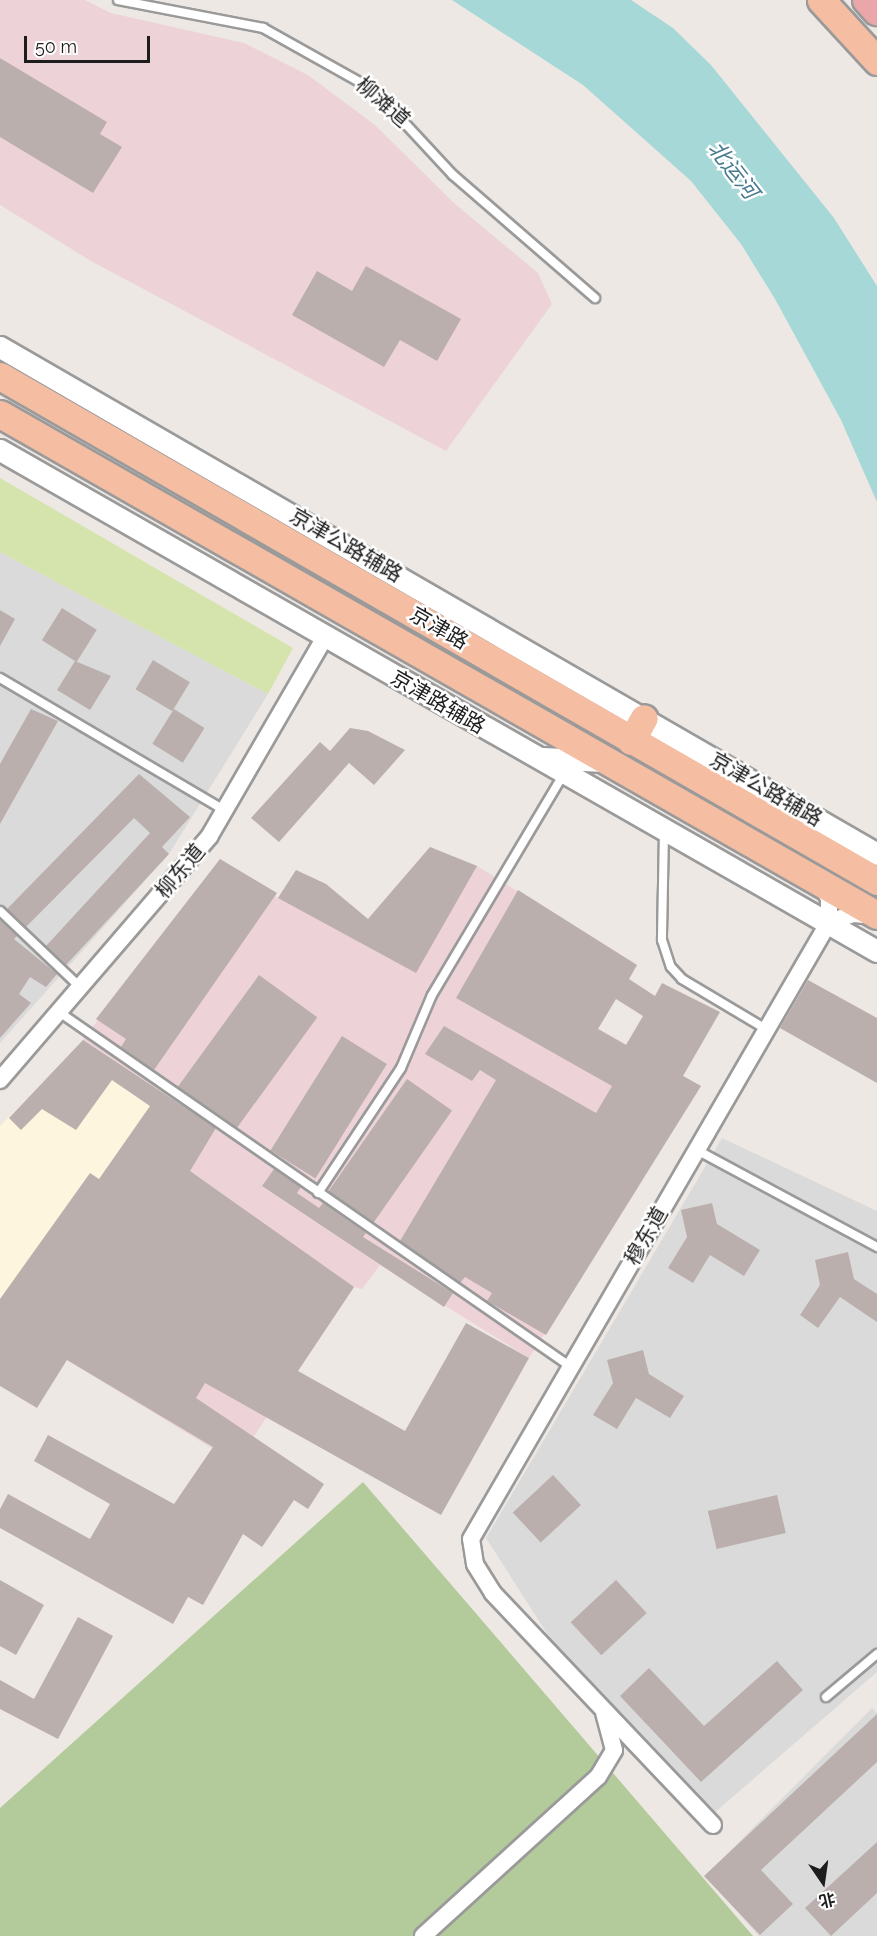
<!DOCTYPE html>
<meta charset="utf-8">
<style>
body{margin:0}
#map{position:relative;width:877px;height:1936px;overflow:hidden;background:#ede8e3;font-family:Raleway,"Noto Sans SC",sans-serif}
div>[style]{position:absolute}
.residential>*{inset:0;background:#dbdada}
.commercial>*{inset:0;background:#edd3d8}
.education>*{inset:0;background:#fdf5dd}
.grass>*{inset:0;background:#d5e4ac}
.forest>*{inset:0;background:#b3ca9b}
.water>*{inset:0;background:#a7d8d8}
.building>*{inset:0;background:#baafad;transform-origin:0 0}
.roads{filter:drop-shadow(2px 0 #9a9a9a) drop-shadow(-2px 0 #9a9a9a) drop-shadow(0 2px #9a9a9a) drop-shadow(0 -2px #9a9a9a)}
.service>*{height:8px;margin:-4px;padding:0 4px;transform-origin:4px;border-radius:4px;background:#fff}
.minor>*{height:16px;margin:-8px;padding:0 8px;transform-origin:8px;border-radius:8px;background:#fff}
.tertiary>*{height:21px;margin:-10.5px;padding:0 10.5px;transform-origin:10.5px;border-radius:10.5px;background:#fff}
.primary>*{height:27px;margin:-13.5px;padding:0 13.5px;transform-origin:13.5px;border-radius:13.5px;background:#f5bda1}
.trunk>*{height:28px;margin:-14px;padding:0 14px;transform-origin:14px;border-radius:14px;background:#eaa6a9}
span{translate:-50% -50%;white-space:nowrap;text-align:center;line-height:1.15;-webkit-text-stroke:5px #fff;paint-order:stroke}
.street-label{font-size:21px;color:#1d1d1d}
.water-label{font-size:22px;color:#477b90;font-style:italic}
.north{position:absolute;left:793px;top:1852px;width:60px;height:60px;-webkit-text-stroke:4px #fff;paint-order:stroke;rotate:167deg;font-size:16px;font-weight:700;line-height:24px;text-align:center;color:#1d1d1d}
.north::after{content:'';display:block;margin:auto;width:21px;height:27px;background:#1d1d1d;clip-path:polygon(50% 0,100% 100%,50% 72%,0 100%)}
.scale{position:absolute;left:24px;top:36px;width:126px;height:27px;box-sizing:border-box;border:3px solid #1d1d1d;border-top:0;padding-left:8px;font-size:18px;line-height:21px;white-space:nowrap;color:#1d1d1d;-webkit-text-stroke:4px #fff;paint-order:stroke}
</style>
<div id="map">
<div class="residential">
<i style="clip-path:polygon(0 552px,268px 694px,169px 854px,0 1043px)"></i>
<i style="clip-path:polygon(722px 1138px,877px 1211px,877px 1672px,713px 1814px,557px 1649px,486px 1538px)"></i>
<i style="clip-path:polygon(872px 1708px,877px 1713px,877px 1936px,759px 1936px,705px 1876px)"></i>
</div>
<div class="commercial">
<i style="clip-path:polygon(0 0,85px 0,111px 13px,244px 43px,308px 75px,375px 125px,454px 203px,538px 273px,552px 304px,446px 451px,91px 261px,0 205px)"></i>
<i style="clip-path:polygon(430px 847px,477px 866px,637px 965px,597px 1028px,701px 1086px,529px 1358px,380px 1265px,362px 1289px,354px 1287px,236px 1463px,67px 1360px,73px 1053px,220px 859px,278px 898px,296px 870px,326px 884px,368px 919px)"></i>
</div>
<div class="education">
<i style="clip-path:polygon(73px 1053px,204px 1143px,37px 1408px,0 1386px,0 1126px)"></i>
</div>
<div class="grass">
<i style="clip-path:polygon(0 478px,293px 648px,268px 694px,0 552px)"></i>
</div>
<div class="forest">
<i style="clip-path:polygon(363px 1482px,753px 1936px,0 1936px,0 1808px)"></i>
</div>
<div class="water">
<i style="clip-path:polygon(452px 0,631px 0,673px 28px,711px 65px,834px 218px,877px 286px,877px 502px,841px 420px,775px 299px,741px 244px,691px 181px,583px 85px)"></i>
</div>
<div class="building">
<i style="clip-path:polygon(0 58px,107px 122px,100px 134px,122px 147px,93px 193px,0 137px)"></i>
<i style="clip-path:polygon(366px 266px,461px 319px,437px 361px,400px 340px,384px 367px,292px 315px,317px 271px,352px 291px)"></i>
<i style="left:62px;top:608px;width:41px;height:38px;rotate:32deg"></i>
<i style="clip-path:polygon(0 610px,15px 619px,0 646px)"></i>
<i style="left:153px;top:660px;width:43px;height:34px;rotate:31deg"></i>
<i style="clip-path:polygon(75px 661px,111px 676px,90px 710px,57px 690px)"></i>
<i style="clip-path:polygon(31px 709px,58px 721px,0 824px,0 764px)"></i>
<i style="left:174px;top:709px;width:36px;height:41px;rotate:32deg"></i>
<i style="clip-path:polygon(350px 728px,368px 731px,405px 750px,374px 785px,349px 763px,279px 842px,251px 818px,320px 742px,330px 751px)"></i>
<i style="clip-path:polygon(139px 774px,190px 817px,162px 847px,169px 854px,66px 965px,46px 946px,150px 833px,134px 818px,26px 927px,7px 909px)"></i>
<i style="clip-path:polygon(430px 847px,477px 866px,416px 973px,278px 898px,296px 870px,326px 884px,368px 919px)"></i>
<i style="clip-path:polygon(220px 859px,277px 893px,154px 1070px,121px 1047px,126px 1039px,96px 1019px)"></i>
<i style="clip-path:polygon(evenodd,518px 890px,637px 965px,629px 979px,655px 996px,662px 983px,720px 1012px,683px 1076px,701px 1086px,546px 1335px,487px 1301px,492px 1293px,465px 1277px,460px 1283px,400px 1241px,496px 1080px,480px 1070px,472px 1081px,425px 1054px,444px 1026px,596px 1113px,612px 1086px,456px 998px,518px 890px,616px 999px,643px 1016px,626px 1045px,598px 1029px,616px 999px)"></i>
<i style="clip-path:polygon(0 920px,17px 936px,14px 939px,57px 974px,46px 987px,30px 977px,19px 994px,31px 1003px,0 1038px)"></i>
<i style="left:259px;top:975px;width:72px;height:138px;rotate:36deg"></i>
<i style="clip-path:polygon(808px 980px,877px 1018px,877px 1083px,780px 1028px)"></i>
<i style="left:342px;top:1036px;width:53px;height:135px;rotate:32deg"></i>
<i style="clip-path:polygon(83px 1040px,216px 1128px,190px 1171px,354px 1287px,298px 1371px,405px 1431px,466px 1323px,529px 1358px,441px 1515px,205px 1383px,196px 1398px,324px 1484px,308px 1509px,294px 1500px,262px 1547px,243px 1534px,203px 1605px,188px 1597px,173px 1624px,0 1528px,0 1509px,8px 1494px,90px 1539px,110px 1504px,34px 1461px,48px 1435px,174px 1504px,213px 1447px,67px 1360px,37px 1408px,0 1386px,0 1299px,90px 1173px,99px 1179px,150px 1106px,112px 1080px,76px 1130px,42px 1109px,21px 1130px,9px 1118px)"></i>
<i style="left:407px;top:1079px;width:55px;height:137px;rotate:35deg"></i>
<i style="clip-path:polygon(274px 1169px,301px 1187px,297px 1193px,319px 1208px,323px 1203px,366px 1233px,363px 1237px,453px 1293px,444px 1307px,262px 1186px)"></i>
<i style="clip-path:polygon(712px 1203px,717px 1224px,760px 1250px,744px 1276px,710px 1255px,693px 1283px,668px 1268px,687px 1237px,681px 1210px)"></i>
<i style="clip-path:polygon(848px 1252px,854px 1279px,877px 1294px,877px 1322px,840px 1297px,818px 1328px,800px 1315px,820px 1285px,815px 1260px)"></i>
<i style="clip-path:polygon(643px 1350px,649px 1374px,684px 1396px,670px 1418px,636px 1398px,617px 1429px,593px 1415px,613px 1383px,607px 1360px)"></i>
<i style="left:553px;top:1475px;width:41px;height:55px;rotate:47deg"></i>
<i style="left:777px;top:1495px;width:39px;height:71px;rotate:77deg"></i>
<i style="clip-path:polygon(0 1580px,44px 1605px,16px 1655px,0 1646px)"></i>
<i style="left:616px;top:1580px;width:45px;height:62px;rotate:47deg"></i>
<i style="clip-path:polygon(78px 1617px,113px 1636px,58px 1739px,0 1709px,0 1680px,34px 1699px)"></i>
<i style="clip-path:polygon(777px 1661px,803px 1690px,701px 1782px,620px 1696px,649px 1668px,704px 1726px)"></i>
<i style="clip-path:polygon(877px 1714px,877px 1762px,761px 1870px,793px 1904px,760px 1935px,704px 1876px)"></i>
<i style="clip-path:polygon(877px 1842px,877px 1893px,831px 1936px,805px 1908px)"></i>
</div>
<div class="roads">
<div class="service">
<i style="left:118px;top:0;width:148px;rotate:10.9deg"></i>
<i style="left:263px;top:28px;width:127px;rotate:29.2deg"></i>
<i style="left:374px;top:90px;width:116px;rotate:47.1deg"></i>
<i style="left:453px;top:175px;width:188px;rotate:40.9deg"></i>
<i style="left:0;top:678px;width:260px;rotate:30.5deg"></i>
<i style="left:664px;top:831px;width:109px;rotate:91.1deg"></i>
<i style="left:662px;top:940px;width:28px;rotate:72deg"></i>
<i style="left:671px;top:967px;width:16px;rotate:47deg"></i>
<i style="left:682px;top:979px;width:98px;rotate:30.8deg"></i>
<i style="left:0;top:911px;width:112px;rotate:43.5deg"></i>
<i style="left:62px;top:1014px;width:619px;rotate:34.74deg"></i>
<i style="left:695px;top:1149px;width:207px;rotate:28.3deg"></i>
<i style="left:318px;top:1193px;width:150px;rotate:-56.4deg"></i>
<i style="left:401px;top:1068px;width:79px;rotate:-67deg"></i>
<i style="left:432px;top:995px;width:257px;rotate:-59.2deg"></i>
<i style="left:826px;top:1697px;width:67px;rotate:-40.1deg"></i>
</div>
<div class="minor">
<i style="left:829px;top:922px;width:26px;rotate:-18deg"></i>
<i style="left:854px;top:914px;width:18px;rotate:6deg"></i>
<i style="left:0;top:1080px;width:321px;rotate:-49.3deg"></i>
<i style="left:209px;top:837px;width:231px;rotate:-59.9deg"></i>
<i style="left:713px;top:1825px;width:320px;rotate:-133.5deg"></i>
<i style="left:493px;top:1593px;width:34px;rotate:-122deg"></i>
<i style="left:475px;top:1564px;width:25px;rotate:-99deg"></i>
<i style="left:471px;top:1539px;width:713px;rotate:-59.88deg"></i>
<i style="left:829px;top:922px;width:23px;rotate:-90deg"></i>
<i style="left:829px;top:899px;width:17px;rotate:-115deg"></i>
<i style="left:423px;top:1936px;width:236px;rotate:-42.3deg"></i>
<i style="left:598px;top:1777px;width:31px;rotate:-59deg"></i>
<i style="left:614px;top:1750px;width:38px;rotate:-105deg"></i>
</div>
<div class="tertiary">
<i style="left:0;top:347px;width:1013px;rotate:30.03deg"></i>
<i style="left:0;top:450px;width:1010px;rotate:29.74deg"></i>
<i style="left:542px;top:758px;width:62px;rotate:2.8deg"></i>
</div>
<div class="primary">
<i style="left:821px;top:0;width:83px;rotate:47.4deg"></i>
<i style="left:0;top:376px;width:1012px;rotate:29.93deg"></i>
<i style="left:0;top:414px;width:1010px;rotate:29.74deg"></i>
<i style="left:631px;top:741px;width:26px;rotate:-61deg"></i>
</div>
<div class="trunk">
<i style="left:867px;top:0;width:15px;rotate:48deg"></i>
</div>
</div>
<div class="street-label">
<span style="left:383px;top:102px;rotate:41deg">柳滩道</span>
<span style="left:346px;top:545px;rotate:30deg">京津公路辅路</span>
<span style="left:439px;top:628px;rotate:30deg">京津路</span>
<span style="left:438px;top:702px;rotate:30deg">京津路辅路</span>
<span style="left:766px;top:789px;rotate:30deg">京津公路辅路</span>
<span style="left:180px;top:871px;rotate:-50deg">柳东道</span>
<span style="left:646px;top:1236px;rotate:-60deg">穆东道</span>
</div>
<div class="water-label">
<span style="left:733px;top:170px;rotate:52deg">北运河</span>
</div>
<div class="north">北</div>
<div class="scale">50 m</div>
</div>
